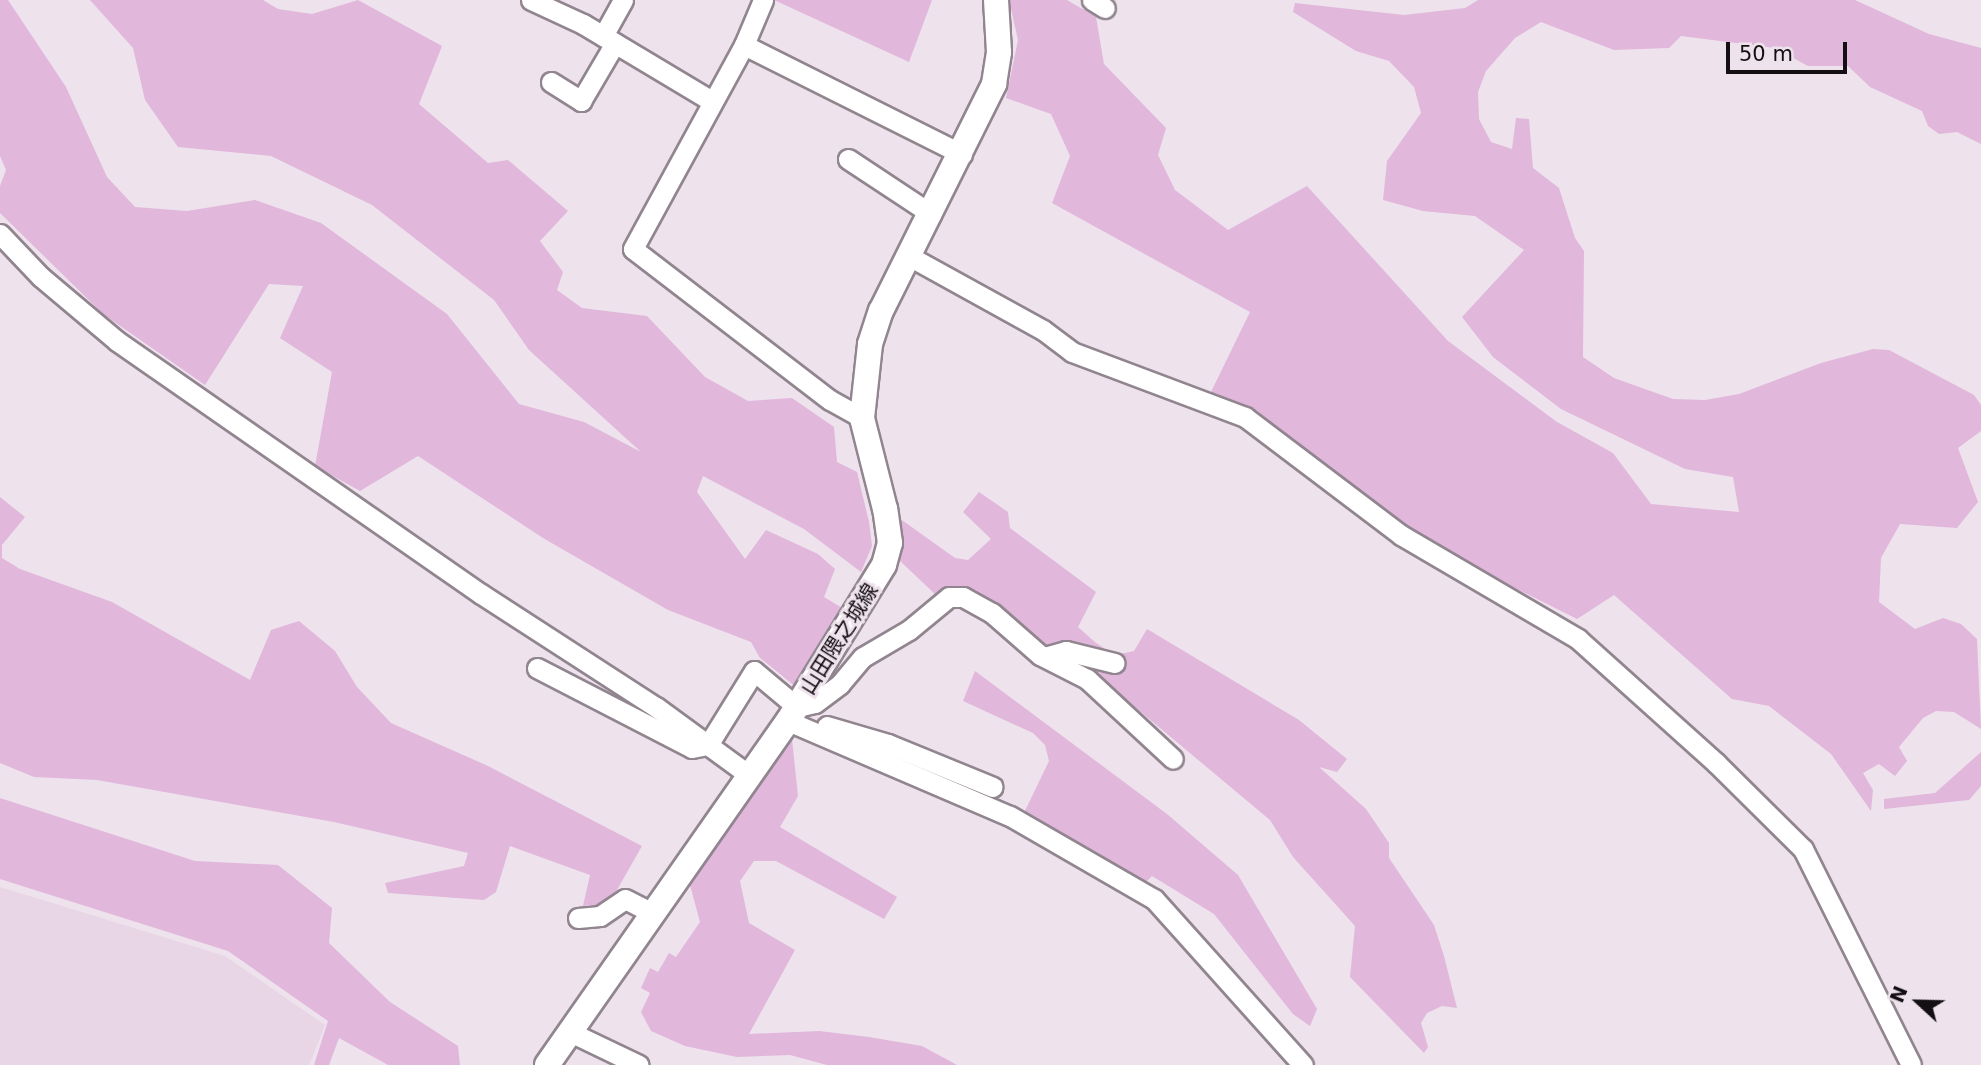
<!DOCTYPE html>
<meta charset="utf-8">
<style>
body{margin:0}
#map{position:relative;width:1981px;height:1065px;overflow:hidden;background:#eee2ec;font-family:"DejaVu Sans","Noto Sans JP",sans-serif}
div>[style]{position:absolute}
.built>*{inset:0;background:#e8d5e5}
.green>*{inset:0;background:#e1b7dc}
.roads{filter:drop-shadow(2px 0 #91858f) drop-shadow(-2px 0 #91858f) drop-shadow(0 2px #91858f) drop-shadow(0 -2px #91858f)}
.minor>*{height:19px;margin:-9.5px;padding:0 9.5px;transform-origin:9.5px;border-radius:9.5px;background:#fff}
.major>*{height:24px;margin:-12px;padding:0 12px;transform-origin:12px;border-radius:12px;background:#fff}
span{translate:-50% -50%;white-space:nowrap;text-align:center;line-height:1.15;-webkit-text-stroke:6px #eee2ec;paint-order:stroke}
.street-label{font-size:21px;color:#130f12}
.north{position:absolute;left:1883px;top:967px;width:70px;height:70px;-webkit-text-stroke:5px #eee2ec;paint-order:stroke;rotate:292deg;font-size:19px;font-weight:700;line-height:28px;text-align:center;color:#130f12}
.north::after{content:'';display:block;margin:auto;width:24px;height:32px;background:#130f12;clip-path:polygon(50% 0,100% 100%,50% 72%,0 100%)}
.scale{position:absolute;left:1726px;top:42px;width:121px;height:32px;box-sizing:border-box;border:4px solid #130f12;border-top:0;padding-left:9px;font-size:21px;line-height:24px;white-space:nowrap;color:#130f12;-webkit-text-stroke:5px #eee2ec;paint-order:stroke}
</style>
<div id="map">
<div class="built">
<i style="clip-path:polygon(0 887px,225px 956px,325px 1025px,309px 1065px,0 1065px)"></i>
</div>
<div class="green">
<i style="clip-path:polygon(0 0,8px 0,66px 87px,107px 177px,135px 207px,187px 211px,255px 200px,321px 223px,447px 314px,519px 404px,584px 422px,641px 452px,529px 350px,494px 300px,372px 205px,271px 156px,178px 147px,145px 100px,133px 48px,90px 0,263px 0,278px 9px,312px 14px,358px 0,442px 46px,419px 104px,488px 163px,508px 160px,568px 211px,540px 241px,563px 272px,557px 290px,582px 308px,647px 316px,705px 377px,748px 401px,792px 398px,834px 427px,837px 462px,857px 472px,869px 522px,872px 546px,861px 572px,804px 529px,703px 476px,697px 492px,745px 559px,766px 530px,818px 554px,835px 569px,824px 597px,844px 609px,796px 687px,760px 658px,751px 642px,668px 610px,543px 538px,418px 456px,360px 491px,315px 466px,332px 372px,280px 338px,303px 286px,269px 284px,205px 385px,103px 314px,0 213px,0 186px,6px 170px,0 156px)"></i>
<i style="clip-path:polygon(774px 0,932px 0,909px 62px)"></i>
<i style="clip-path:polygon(1009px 0,1067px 0,1096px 17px,1104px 64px,1166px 128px,1158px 155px,1175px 190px,1228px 230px,1307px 186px,1448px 341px,1557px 422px,1613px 453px,1651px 504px,1739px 512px,1733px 477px,1685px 469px,1561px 409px,1493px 357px,1462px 317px,1524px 250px,1475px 216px,1423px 211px,1383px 200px,1387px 161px,1421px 113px,1414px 87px,1389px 61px,1356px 51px,1293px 12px,1295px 3px,1404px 15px,1465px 8px,1478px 0,1855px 0,1929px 34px,1981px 48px,1981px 144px,1957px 132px,1939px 134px,1928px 126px,1922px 111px,1870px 87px,1848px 66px,1808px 66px,1775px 48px,1681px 36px,1669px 48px,1614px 50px,1541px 22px,1515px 38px,1486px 71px,1478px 92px,1479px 119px,1491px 142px,1512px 149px,1516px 118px,1529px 119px,1533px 168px,1559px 188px,1575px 238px,1584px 251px,1583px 357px,1614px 378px,1673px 399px,1705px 400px,1739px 394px,1821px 363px,1873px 349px,1889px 350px,1974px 395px,1981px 405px,1981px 431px,1958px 448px,1978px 502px,1957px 528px,1900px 524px,1881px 558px,1879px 602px,1915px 629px,1943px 618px,1961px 624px,1977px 639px,1981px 729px,1954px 712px,1936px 711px,1923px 718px,1899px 747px,1907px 761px,1895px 776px,1879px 764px,1863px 773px,1873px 790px,1871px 811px,1831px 754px,1769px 706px,1732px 699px,1614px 595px,1577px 619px,1467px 564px,1402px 523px,1253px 409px,1210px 394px,1250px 312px,1052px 203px,1070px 156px,1051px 114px,1006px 98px,1018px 40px)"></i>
<i style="clip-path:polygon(979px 492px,1008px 512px,1010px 528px,1096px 592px,1078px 627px,1096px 643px,1115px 655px,1134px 651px,1147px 629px,1299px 720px,1347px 759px,1337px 772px,1319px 767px,1366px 809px,1389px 843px,1389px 858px,1434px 925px,1444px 956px,1457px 1008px,1442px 1006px,1427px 1013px,1421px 1023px,1428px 1047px,1424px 1053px,1350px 977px,1355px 926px,1293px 857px,1270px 820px,1093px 672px,1044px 648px,996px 604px,962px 589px,938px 597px,898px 559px,899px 518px,955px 558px,968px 560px,991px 539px,963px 512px)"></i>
<i style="clip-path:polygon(0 497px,25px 517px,2px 545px,2px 558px,20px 569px,112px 602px,250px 680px,271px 630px,299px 621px,335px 651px,357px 687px,391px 723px,488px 766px,642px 846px,609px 904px,583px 906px,590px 875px,510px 846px,496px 892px,484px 900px,388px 893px,385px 883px,464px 866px,468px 853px,334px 822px,97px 780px,34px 777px,0 763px)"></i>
<i style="clip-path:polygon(975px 671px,1167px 814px,1238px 875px,1317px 1009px,1310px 1026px,1293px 1014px,1214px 914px,1152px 876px,1145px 883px,1023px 815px,1049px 761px,1045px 745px,1033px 733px,963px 701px)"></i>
<i style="clip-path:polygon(792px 739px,798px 796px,780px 827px,897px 897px,884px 919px,776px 861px,754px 861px,740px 881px,749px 923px,795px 950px,749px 1034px,819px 1031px,869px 1037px,922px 1046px,957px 1065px,827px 1065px,790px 1055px,737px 1057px,685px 1046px,651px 1031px,641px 1012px,650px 993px,641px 988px,650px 968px,658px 972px,669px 953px,676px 957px,700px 922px,690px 885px)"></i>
<i style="clip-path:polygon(1981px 752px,1981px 786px,1969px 800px,1884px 809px,1884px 799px,1935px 793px)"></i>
<i style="clip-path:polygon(0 798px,195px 861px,278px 865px,332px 908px,329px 943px,390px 1002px,458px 1046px,460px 1065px,388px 1065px,339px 1038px,329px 1065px,314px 1065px,328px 1021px,228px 951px,0 879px)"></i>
</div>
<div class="roads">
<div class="minor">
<i style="left:531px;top:0;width:57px;rotate:24.8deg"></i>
<i style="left:583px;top:24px;width:148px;rotate:30.9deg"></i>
<i style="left:763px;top:0;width:49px;rotate:112.9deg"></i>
<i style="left:744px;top:45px;width:232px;rotate:118.6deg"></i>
<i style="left:633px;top:249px;width:248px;rotate:37.5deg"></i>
<i style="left:830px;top:400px;width:37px;rotate:29deg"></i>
<i style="left:1092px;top:0;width:15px;rotate:32deg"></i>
<i style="left:603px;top:36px;width:41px;rotate:-60.9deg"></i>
<i style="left:744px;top:45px;width:244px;rotate:26.6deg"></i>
<i style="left:551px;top:82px;width:36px;rotate:32deg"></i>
<i style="left:581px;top:101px;width:67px;rotate:-59.6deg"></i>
<i style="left:848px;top:159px;width:100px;rotate:33.5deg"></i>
<i style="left:0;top:234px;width:59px;rotate:46.4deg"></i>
<i style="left:41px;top:277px;width:99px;rotate:40.1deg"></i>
<i style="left:117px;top:341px;width:443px;rotate:34.8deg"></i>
<i style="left:481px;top:594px;width:208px;rotate:32.9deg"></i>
<i style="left:656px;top:707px;width:115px;rotate:36.2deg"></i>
<i style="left:907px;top:255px;width:155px;rotate:28.9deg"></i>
<i style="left:1043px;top:330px;width:36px;rotate:37deg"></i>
<i style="left:1072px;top:352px;width:185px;rotate:20.6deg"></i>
<i style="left:1245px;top:417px;width:196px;rotate:37.1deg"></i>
<i style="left:1401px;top:535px;width:205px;rotate:30.4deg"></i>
<i style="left:1578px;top:639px;width:186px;rotate:41.9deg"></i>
<i style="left:1716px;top:763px;width:122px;rotate:44.7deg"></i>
<i style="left:1803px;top:849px;width:241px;rotate:63.4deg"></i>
<i style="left:1045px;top:657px;width:22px;rotate:-16deg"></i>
<i style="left:1066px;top:651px;width:50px;rotate:13.8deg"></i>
<i style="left:537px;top:668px;width:174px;rotate:27.3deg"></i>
<i style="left:692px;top:748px;width:16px;rotate:-11deg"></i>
<i style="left:708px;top:745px;width:87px;rotate:-58.1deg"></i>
<i style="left:754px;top:671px;width:56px;rotate:39.9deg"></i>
<i style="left:797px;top:707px;width:18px;rotate:-13deg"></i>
<i style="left:815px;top:703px;width:31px;rotate:-37deg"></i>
<i style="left:840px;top:684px;width:35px;rotate:-50deg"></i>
<i style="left:863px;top:657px;width:53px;rotate:-30.4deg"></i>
<i style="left:909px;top:630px;width:52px;rotate:-39.5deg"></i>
<i style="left:949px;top:597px;width:14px"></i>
<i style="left:963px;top:597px;width:33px;rotate:29deg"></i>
<i style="left:992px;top:613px;width:64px;rotate:41.2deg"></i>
<i style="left:1040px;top:655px;width:53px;rotate:27.1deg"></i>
<i style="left:1087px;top:679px;width:117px;rotate:42.9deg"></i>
<i style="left:788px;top:721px;width:241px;rotate:23.2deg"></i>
<i style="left:1010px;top:816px;width:166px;rotate:30deg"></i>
<i style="left:1154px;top:899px;width:223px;rotate:48.1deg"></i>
<i style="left:827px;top:726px;width:64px;rotate:16.4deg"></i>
<i style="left:888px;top:744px;width:113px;rotate:22.3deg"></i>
<i style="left:578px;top:918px;width:22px;rotate:-5deg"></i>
<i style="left:600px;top:916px;width:30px;rotate:-34deg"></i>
<i style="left:625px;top:899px;width:33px;rotate:27deg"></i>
<i style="left:570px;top:1032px;width:76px;rotate:25.6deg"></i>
</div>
<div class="major">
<i style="left:547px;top:1065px;width:420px;rotate:-55deg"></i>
<i style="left:788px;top:721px;width:183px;rotate:-58.4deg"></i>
<i style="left:884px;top:565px;width:23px;rotate:-75deg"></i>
<i style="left:890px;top:543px;width:34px;rotate:-98deg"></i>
<i style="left:885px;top:509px;width:94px;rotate:-104.2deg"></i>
<i style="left:862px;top:418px;width:74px;rotate:-83.8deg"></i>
<i style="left:870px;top:344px;width:35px;rotate:-72deg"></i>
<i style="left:881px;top:311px;width:254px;rotate:-63.5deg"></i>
<i style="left:994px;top:84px;width:32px;rotate:-81deg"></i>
<i style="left:999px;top:52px;width:52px;rotate:-93.3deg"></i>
</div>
</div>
<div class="street-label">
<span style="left:839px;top:639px;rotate:-58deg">山田隈之城線</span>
</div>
<div class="north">N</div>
<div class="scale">50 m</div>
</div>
